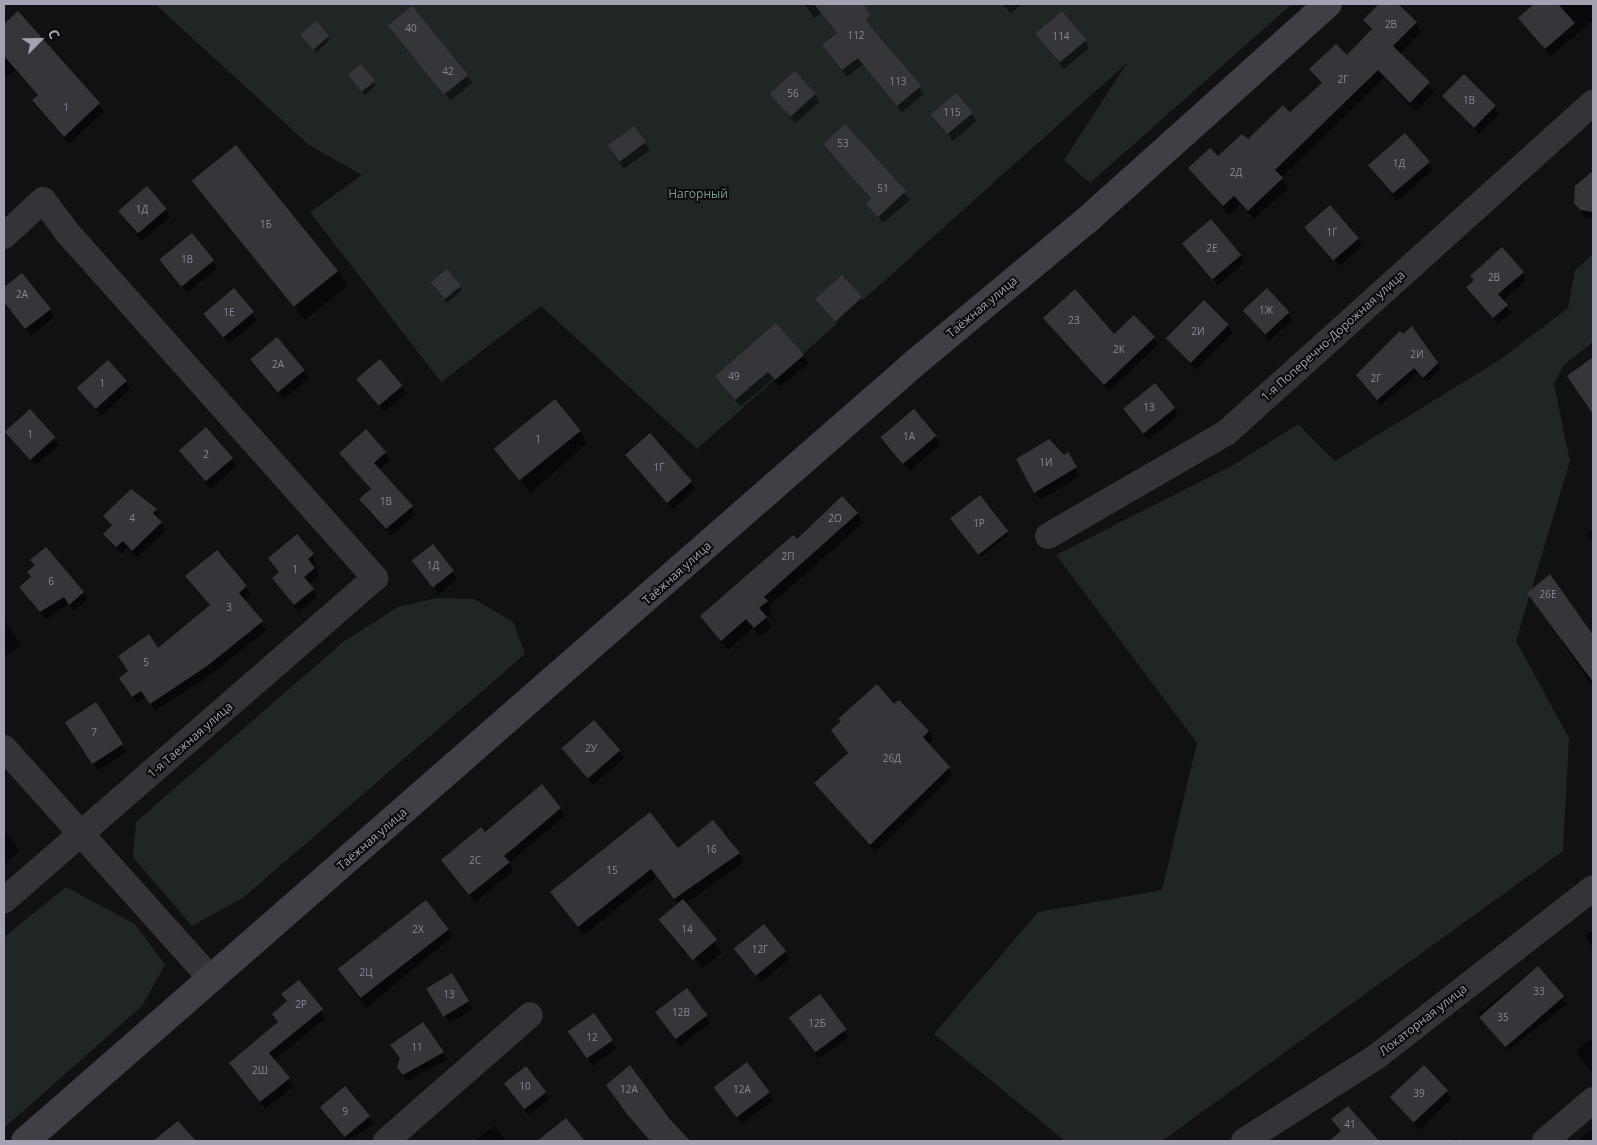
<!DOCTYPE html>
<meta charset="utf-8">
<style>
body{margin:0}
#map{position:relative;width:1597px;height:1145px;overflow:hidden;background:#111012;font-family:"Open Sans",sans-serif}
div>[style]{position:absolute}
.green>*{inset:0;background:#1f2623}
.shadow>*{inset:0;background:#0007;transform-origin:0 0}
.building>*{inset:0;background:#36353a;transform-origin:0 0}
.street>*{height:26px;margin:-13px;padding:0 13px;transform-origin:13px;border-radius:13px;background:#353338}
.secondary>*{height:28px;margin:-14px;padding:0 14px;transform-origin:14px;border-radius:14px;background:#413f46}
span{translate:-50% -50%;white-space:nowrap;text-align:center;line-height:1.15;-webkit-text-stroke:4px #0c0b0c;paint-order:stroke}
.number-label{font-size:10px;color:#888794}
.number-label span{-webkit-text-stroke-width:0}
.park-label{font-size:12px;color:#799d8a}
.street-label{font-size:12px;color:#a4a2b2}
.frame{position:absolute;inset:0;border:5px solid #a4a2b2;pointer-events:none}
.north{position:absolute;left:15px;top:15px;width:50px;height:50px;-webkit-text-stroke:4px #0c0b0c;paint-order:stroke;rotate:67deg;font-size:14px;font-weight:700;line-height:20px;text-align:center;color:#a4a2b2}
.north::after{content:'';display:block;margin:auto;width:18px;height:22px;background:#a4a2b2;clip-path:polygon(50% 0,100% 100%,50% 72%,0 100%)}
</style>
<div id="map">
<div class="green">
<i style="clip-path:polygon(155px 4px,1292px 4px,1090px 183px,1064px 160px,1127px 63px,697px 449px,541px 306px,441px 382px,310px 212px,362px 175px,309px 145px)"></i>
<i style="clip-path:polygon(1593px 254px,1593px 342px,1564px 365px,1554px 384px,1570px 461px,1516px 641px,1569px 738px,1563px 851px,1162px 1141px,1065px 1141px,934px 1034px,1038px 912px,1162px 890px,1197px 743px,1056px 555px,1233px 465px,1298px 424px,1335px 461px,1498px 361px,1568px 308px,1575px 270px)"></i>
<i style="clip-path:polygon(436px 598px,474px 599px,513px 622px,525px 654px,243px 898px,192px 926px,133px 857px,136px 822px,343px 642px,398px 607px)"></i>
<i style="clip-path:polygon(66px 887px,135px 924px,165px 965px,142px 1006px,4px 1128px,4px 937px)"></i>
</div>
<div class="shadow">
<i style="clip-path:polygon(804px 4px,848px 4px,924px 94px,902px 112px,863px 64px,847px 77px,824px 45px,838px 34px,821px 13px,815px 18px)"></i>
<i style="clip-path:polygon(1003px 4px,1022px 4px,1011px 13px)"></i>
<i style="clip-path:polygon(1381px 4px,1397px 4px,1416px 23px,1421px 32px,1400px 54px,1434px 92px,1416px 111px,1384px 78px,1281px 178px,1288px 188px,1254px 219px,1240px 204px,1229px 215px,1190px 169px,1218px 158px,1290px 114px,1322px 85px,1311px 70px,1347px 57px,1372px 31px,1364px 20px)"></i>
<i style="clip-path:polygon(1536px 4px,1593px 4px,1593px 21px,1550px 56px,1520px 18px)"></i>
<i style="left:412px;top:8px;width:96px;height:28px;rotate:51deg"></i>
<i style="clip-path:polygon(18px 13px,104px 111px,69px 144px,38px 108px,34px 101px,39px 96px,15px 70px,7px 77px,4px 73px,4px 26px)"></i>
<i style="clip-path:polygon(1037px 34px,1085px 40px,1089px 48px,1064px 69px)"></i>
<i style="clip-path:polygon(328px 37px,330px 40px,316px 52px,304px 38px)"></i>
<i style="clip-path:polygon(360px 66px,376px 85px,365px 95px,352px 79px)"></i>
<i style="clip-path:polygon(772px 94px,815px 95px,819px 102px,795px 123px)"></i>
<i style="clip-path:polygon(1444px 96px,1495px 107px,1499px 114px,1479px 134px)"></i>
<i style="clip-path:polygon(932px 114px,972px 114px,976px 121px,953px 141px)"></i>
<i style="clip-path:polygon(845px 125px,910px 200px,883px 223px,868px 204px,872px 201px,824px 144px)"></i>
<i style="left:634px;top:128px;width:27px;height:32px;rotate:54deg"></i>
<i style="clip-path:polygon(1428px 162px,1433px 170px,1397px 201px,1369px 166px)"></i>
<i style="clip-path:polygon(1593px 172px,1593px 218px,1585px 218px,1575px 203px,1576px 187px)"></i>
<i style="clip-path:polygon(194px 182px,338px 270px,347px 286px,305px 320px)"></i>
<i style="clip-path:polygon(166px 209px,170px 217px,142px 241px,119px 211px)"></i>
<i style="clip-path:polygon(1307px 228px,1358px 239px,1362px 246px,1340px 266px)"></i>
<i style="clip-path:polygon(1185px 244px,1240px 255px,1244px 263px,1218px 285px)"></i>
<i style="clip-path:polygon(161px 260px,213px 261px,217px 268px,187px 293px)"></i>
<i style="clip-path:polygon(447px 271px,462px 290px,447px 303px,434px 287px)"></i>
<i style="clip-path:polygon(1523px 273px,1526px 280px,1503px 301px,1511px 313px,1498px 324px,1468px 287px,1475px 281px,1472px 276px)"></i>
<i style="clip-path:polygon(22px 274px,54px 317px,31px 336px,4px 302px,4px 289px)"></i>
<i style="left:233px;top:290px;width:39px;height:36px;rotate:52deg"></i>
<i style="clip-path:polygon(861px 298px,863px 301px,837px 323px,818px 301px)"></i>
<i style="clip-path:polygon(1244px 310px,1288px 313px,1292px 320px,1269px 341px)"></i>
<i style="clip-path:polygon(1044px 318px,1114px 335px,1154px 338px,1158px 345px,1109px 391px)"></i>
<i style="clip-path:polygon(1228px 326px,1232px 333px,1196px 370px,1168px 339px)"></i>
<i style="clip-path:polygon(1412px 328px,1441px 369px,1426px 382px,1418px 373px,1381px 405px,1358px 375px)"></i>
<i style="left:277px;top:339px;width:51px;height:33px;rotate:51deg"></i>
<i style="clip-path:polygon(803px 355px,808px 363px,780px 387px,773px 379px,740px 407px,716px 377px)"></i>
<i style="clip-path:polygon(1592px 360px,1593px 362px,1593px 413px,1568px 377px)"></i>
<i style="clip-path:polygon(358px 379px,402px 386px,406px 394px,384px 412px)"></i>
<i style="clip-path:polygon(126px 382px,130px 389px,101px 416px,78px 388px)"></i>
<i style="clip-path:polygon(1174px 408px,1178px 416px,1148px 440px,1124px 409px)"></i>
<i style="left:30px;top:411px;width:45px;height:31px;rotate:50deg"></i>
<i style="clip-path:polygon(366px 431px,390px 460px,379px 470px,416px 514px,391px 536px,365px 507px,361px 499px,371px 490px,341px 454px)"></i>
<i style="clip-path:polygon(580px 431px,587px 443px,531px 493px,497px 450px)"></i>
<i style="clip-path:polygon(936px 436px,940px 444px,910px 471px,883px 438px)"></i>
<i style="clip-path:polygon(180px 452px,232px 459px,236px 466px,211px 489px)"></i>
<i style="clip-path:polygon(1067px 454px,1080px 476px,1040px 500px,1017px 460px)"></i>
<i style="clip-path:polygon(627px 455px,691px 481px,695px 489px,673px 509px)"></i>
<i style="clip-path:polygon(156px 510px,165px 531px,137px 557px,127px 547px,121px 554px,104px 534px,112px 527px,105px 516px)"></i>
<i style="clip-path:polygon(857px 513px,863px 523px,769px 606px,772px 612px,766px 617px,772px 627px,760px 637px,753px 628px,728px 650px,702px 616px)"></i>
<i style="clip-path:polygon(953px 522px,1007px 531px,1009px 534px,981px 557px)"></i>
<i style="clip-path:polygon(1593px 529px,1593px 543px,1587px 534px)"></i>
<i style="clip-path:polygon(217px 552px,246px 587px,251px 595px,244px 600px,266px 630px,212px 674px,155px 711px,146px 697px,137px 703px,125px 686px,157px 649px,210px 606px,187px 576px)"></i>
<i style="clip-path:polygon(313px 555px,319px 576px,308px 585px,317px 597px,299px 612px,274px 579px,280px 574px,269px 559px)"></i>
<i style="clip-path:polygon(32px 560px,83px 593px,87px 600px,74px 611px,69px 604px,46px 619px,21px 588px,32px 578px,35px 566px)"></i>
<i style="clip-path:polygon(418px 569px,453px 572px,457px 579px,439px 594px)"></i>
<i style="clip-path:polygon(1550px 575px,1593px 637px,1593px 687px,1562px 642px,1565px 640px)"></i>
<i style="clip-path:polygon(4px 619px,21px 645px,4px 658px)"></i>
<i style="clip-path:polygon(95px 704px,126px 752px,98px 771px,71px 730px)"></i>
<i style="clip-path:polygon(894px 706px,928px 731px,933px 739px,927px 744px,953px 775px,875px 852px,816px 783px)"></i>
<i style="clip-path:polygon(563px 748px,619px 750px,624px 758px,593px 785px)"></i>
<i style="clip-path:polygon(560px 808px,565px 816px,509px 863px,513px 871px,475px 902px,442px 860px,485px 834px)"></i>
<i style="clip-path:polygon(4px 829px,20px 851px,4px 865px)"></i>
<i style="clip-path:polygon(678px 850px,739px 854px,744px 862px,685px 904px,722px 953px,702px 968px,688px 950px,685px 954px,659px 920px,678px 904px,656px 877px,584px 935px,551px 893px)"></i>
<i style="clip-path:polygon(448px 929px,452px 937px,366px 1008px,344px 978px)"></i>
<i style="clip-path:polygon(1593px 931px,1593px 949px,1585px 935px)"></i>
<i style="clip-path:polygon(785px 952px,789px 959px,762px 982px,740px 957px)"></i>
<i style="left:1538px;top:967px;width:47px;height:76px;rotate:52deg"></i>
<i style="left:451px;top:975px;width:40px;height:27px;rotate:57deg"></i>
<i style="clip-path:polygon(299px 981px,326px 1018px,274px 1060px,294px 1086px,265px 1109px,231px 1064px,279px 1023px,273px 1014px,288px 1002px,283px 994px)"></i>
<i style="clip-path:polygon(687px 990px,710px 1023px,680px 1046px,661px 1020px)"></i>
<i style="left:820px;top:996px;width:50px;height:37px;rotate:55deg"></i>
<i style="clip-path:polygon(1593px 1038px,1593px 1075px,1576px 1051px)"></i>
<i style="clip-path:polygon(574px 1040px,612px 1041px,616px 1048px,593px 1066px)"></i>
<i style="left:443px;top:1052px;width:9px;height:46px;rotate:63deg"></i>
<i style="clip-path:polygon(631px 1067px,688px 1141px,649px 1141px,612px 1093px)"></i>
<i style="clip-path:polygon(505px 1083px,545px 1092px,549px 1100px,528px 1115px)"></i>
<i style="clip-path:polygon(769px 1092px,773px 1100px,741px 1124px,720px 1096px)"></i>
<i style="clip-path:polygon(1447px 1092px,1451px 1099px,1419px 1130px,1391px 1098px)"></i>
<i style="clip-path:polygon(321px 1108px,369px 1117px,374px 1124px,347px 1141px)"></i>
<i style="clip-path:polygon(495px 1126px,506px 1141px,473px 1141px)"></i>
<i style="clip-path:polygon(1593px 1128px,1593px 1141px,1577px 1141px)"></i>
<i style="clip-path:polygon(1456px 1137px,1458px 1141px,1451px 1141px)"></i>
</div>
<div class="building">
<i style="clip-path:polygon(814px 4px,863px 4px,871px 15px,865px 20px,921px 86px,897px 106px,858px 58px,842px 70px,822px 45px,837px 33px)"></i>
<i style="clip-path:polygon(1379px 4px,1398px 4px,1417px 22px,1393px 46px,1430px 82px,1410px 103px,1378px 70px,1275px 170px,1283px 178px,1248px 211px,1234px 196px,1223px 206px,1188px 168px,1210px 148px,1218px 156px,1242px 134px,1248px 139px,1283px 105px,1290px 112px,1322px 83px,1309px 69px,1336px 44px,1347px 55px,1372px 29px,1363px 20px)"></i>
<i style="clip-path:polygon(1534px 4px,1558px 4px,1575px 23px,1545px 49px,1518px 18px)"></i>
<i style="left:412px;top:6px;width:89px;height:31px;rotate:51deg"></i>
<i style="clip-path:polygon(18px 11px,100px 103px,64px 137px,32px 100px,38px 95px,4px 56px,4px 24px)"></i>
<i style="left:1062px;top:11px;width:38px;height:35px;rotate:50deg"></i>
<i style="left:316px;top:21px;width:20px;height:21px;rotate:49deg"></i>
<i style="left:361px;top:64px;width:22px;height:17px;rotate:51deg"></i>
<i style="left:795px;top:71px;width:31px;height:34px;rotate:48deg"></i>
<i style="left:1464px;top:74px;width:45px;height:31px;rotate:45deg"></i>
<i style="left:956px;top:93px;width:26px;height:33px;rotate:50deg"></i>
<i style="clip-path:polygon(845px 124px,906px 191px,878px 217px,866px 204px,871px 199px,823px 144px)"></i>
<i style="left:634px;top:126px;width:20px;height:33px;rotate:53deg"></i>
<i style="left:1405px;top:133px;width:38px;height:49px;rotate:49deg"></i>
<i style="left:236px;top:145px;width:162px;height:57px;rotate:51deg"></i>
<i style="clip-path:polygon(1593px 171px,1593px 212px,1580px 210px,1574px 203px,1575px 186px)"></i>
<i style="left:147px;top:186px;width:30px;height:38px;rotate:49deg"></i>
<i style="left:1330px;top:205px;width:44px;height:34px;rotate:49deg"></i>
<i style="left:1211px;top:219px;width:47px;height:38px;rotate:50deg"></i>
<i style="left:192px;top:233px;width:35px;height:42px;rotate:51deg"></i>
<i style="clip-path:polygon(1502px 247px,1524px 272px,1498px 294px,1508px 305px,1493px 318px,1466px 287px,1474px 280px,1470px 276px)"></i>
<i style="left:447px;top:269px;width:22px;height:21px;rotate:51deg"></i>
<i style="clip-path:polygon(22px 273px,51px 309px,25px 329px,4px 302px,4px 287px)"></i>
<i style="left:842px;top:275px;width:30px;height:36px;rotate:48deg"></i>
<i style="left:234px;top:288px;width:31px;height:40px;rotate:50deg"></i>
<i style="left:1267px;top:288px;width:33px;height:33px;rotate:47deg"></i>
<i style="clip-path:polygon(1075px 289px,1114px 334px,1134px 315px,1155px 337px,1104px 385px,1043px 318px)"></i>
<i style="left:1204px;top:300px;width:35px;height:54px;rotate:45deg"></i>
<i style="clip-path:polygon(776px 323px,804px 355px,775px 380px,768px 372px,735px 400px,715px 376px)"></i>
<i style="clip-path:polygon(1412px 326px,1438px 363px,1423px 378px,1414px 368px,1377px 400px,1356px 375px,1400px 331px,1403px 334px)"></i>
<i style="left:277px;top:337px;width:43px;height:35px;rotate:50deg"></i>
<i style="clip-path:polygon(1593px 357px,1593px 414px,1567px 376px)"></i>
<i style="left:380px;top:359px;width:35px;height:31px;rotate:50deg"></i>
<i style="left:108px;top:360px;width:28px;height:42px;rotate:48deg"></i>
<i style="left:1155px;top:383px;width:32px;height:41px;rotate:51deg"></i>
<i style="left:555px;top:399px;width:41px;height:79px;rotate:51deg"></i>
<i style="left:30px;top:409px;width:38px;height:34px;rotate:48deg"></i>
<i style="left:914px;top:409px;width:35px;height:44px;rotate:50deg"></i>
<i style="left:206px;top:427px;width:41px;height:36px;rotate:49deg"></i>
<i style="clip-path:polygon(366px 429px,386px 452px,374px 463px,413px 506px,386px 529px,359px 499px,371px 489px,339px 453px)"></i>
<i style="left:650px;top:433px;width:64px;height:33px;rotate:49deg"></i>
<i style="clip-path:polygon(1049px 439px,1064px 455px,1068px 452px,1077px 467px,1034px 493px,1016px 459px)"></i>
<i style="clip-path:polygon(131px 489px,157px 509px,153px 513px,162px 522px,132px 551px,123px 541px,116px 547px,103px 534px,112px 525px,103px 516px)"></i>
<i style="left:980px;top:495px;width:46px;height:38px;rotate:52deg"></i>
<i style="clip-path:polygon(842px 496px,858px 513px,764px 597px,768px 601px,759px 608px,767px 617px,754px 628px,746px 619px,721px 641px,700px 616px,793px 535px,797px 539px)"></i>
<i style="clip-path:polygon(297px 534px,314px 554px,308px 559px,315px 568px,304px 577px,314px 589px,294px 605px,272px 578px,279px 572px,268px 558px)"></i>
<i style="left:433px;top:544px;width:34px;height:27px;rotate:52deg"></i>
<i style="clip-path:polygon(46px 547px,84px 592px,69px 605px,64px 597px,40px 612px,19px 587px,31px 577px,27px 572px,35px 565px,30px 560px)"></i>
<i style="clip-path:polygon(217px 550px,247px 586px,239px 593px,263px 621px,207px 666px,150px 704px,141px 691px,132px 697px,119px 678px,128px 671px,118px 656px,149px 634px,158px 648px,210px 605px,185px 576px)"></i>
<i style="clip-path:polygon(1550px 574px,1593px 635px,1593px 682px,1527px 593px)"></i>
<i style="clip-path:polygon(877px 684px,894px 704px,899px 700px,929px 731px,923px 737px,950px 767px,870px 845px,814px 783px,848px 753px,831px 730px,841px 721px,838px 719px)"></i>
<i style="left:96px;top:702px;width:50px;height:37px;rotate:57deg"></i>
<i style="left:594px;top:720px;width:40px;height:43px;rotate:49deg"></i>
<i style="clip-path:polygon(542px 784px,561px 808px,504px 856px,510px 862px,469px 895px,441px 860px,481px 827px,485px 832px)"></i>
<i style="clip-path:polygon(650px 812px,678px 848px,713px 820px,740px 853px,674px 899px,651px 869px,578px 927px,550px 892px)"></i>
<i style="left:683px;top:899px;width:53px;height:32px;rotate:50deg"></i>
<i style="left:426px;top:900px;width:37px;height:112px;rotate:52deg"></i>
<i style="left:764px;top:924px;width:35px;height:39px;rotate:51deg"></i>
<i style="left:1538px;top:966px;width:40px;height:78px;rotate:49deg"></i>
<i style="left:452px;top:973px;width:33px;height:30px;rotate:59deg"></i>
<i style="clip-path:polygon(299px 980px,323px 1009px,269px 1053px,290px 1078px,260px 1102px,229px 1063px,278px 1022px,272px 1014px,287px 1001px,281px 994px)"></i>
<i style="left:687px;top:988px;width:34px;height:40px;rotate:53deg"></i>
<i style="left:820px;top:994px;width:44px;height:39px;rotate:53deg"></i>
<i style="left:594px;top:1013px;width:33px;height:32px;rotate:55deg"></i>
<i style="clip-path:polygon(423px 1022px,444px 1052px,403px 1075px,397px 1067px,400px 1058px,390px 1045px)"></i>
<i style="left:747px;top:1062px;width:38px;height:42px;rotate:53deg"></i>
<i style="clip-path:polygon(630px 1065px,669px 1118px,690px 1141px,650px 1141px,627px 1114px,606px 1085px)"></i>
<i style="left:1424px;top:1065px;width:35px;height:47px;rotate:47deg"></i>
<i style="left:526px;top:1066px;width:33px;height:28px;rotate:52deg"></i>
<i style="left:345px;top:1086px;width:39px;height:33px;rotate:50deg"></i>
<i style="clip-path:polygon(1348px 1106px,1379px 1141px,1329px 1141px,1341px 1131px,1331px 1119px)"></i>
<i style="clip-path:polygon(566px 1118px,585px 1141px,537px 1141px)"></i>
<i style="clip-path:polygon(178px 1121px,196px 1141px,153px 1141px)"></i>
</div>
<div class="street">
<i style="left:4px;top:236px;width:53px;rotate:-42.7deg"></i>
<i style="left:43px;top:200px;width:39px;rotate:53deg"></i>
<i style="left:66px;top:231px;width:465px;rotate:48.3deg"></i>
<i style="left:375px;top:578px;width:492px;rotate:139deg"></i>
<i style="left:1048px;top:536px;width:206px;rotate:-30.1deg"></i>
<i style="left:1226px;top:433px;width:494px;rotate:-42deg"></i>
<i style="left:4px;top:748px;width:310px;rotate:48.1deg"></i>
<i style="left:386px;top:1141px;width:191px;rotate:-41.2deg"></i>
<i style="left:1244px;top:1141px;width:156px;rotate:-32.5deg"></i>
<i style="left:1376px;top:1057px;width:275px;rotate:-37.9deg"></i>
<i style="left:1545px;top:1141px;width:63px;rotate:-40.5deg"></i>
</div>
<div class="secondary">
<i style="left:25px;top:1141px;width:1184px;rotate:-41.16deg"></i>
<i style="left:916px;top:362px;width:221px;rotate:-39.7deg"></i>
<i style="left:1086px;top:221px;width:325px;rotate:-41.9deg"></i>
</div>
<div class="number-label">
<span style="left:1391px;top:25px">2В</span>
<span style="left:411px;top:29px">40</span>
<span style="left:856px;top:36px">112</span>
<span style="left:1061px;top:37px">114</span>
<span style="left:448px;top:72px">42</span>
<span style="left:1343px;top:80px">2Г</span>
<span style="left:898px;top:82px">113</span>
<span style="left:793px;top:94px">56</span>
<span style="left:1469px;top:101px">1В</span>
<span style="left:66px;top:108px">1</span>
<span style="left:952px;top:113px">115</span>
<span style="left:843px;top:144px">53</span>
<span style="left:1399px;top:164px">1Д</span>
<span style="left:1236px;top:173px">2Д</span>
<span style="left:883px;top:189px">51</span>
<span style="left:142px;top:210px">1Д</span>
<span style="left:266px;top:225px">1Б</span>
<span style="left:1332px;top:233px">1Г</span>
<span style="left:1212px;top:249px">2Е</span>
<span style="left:187px;top:260px">1В</span>
<span style="left:1494px;top:278px">2В</span>
<span style="left:22px;top:295px">2А</span>
<span style="left:1266px;top:311px">1Ж</span>
<span style="left:229px;top:313px">1Е</span>
<span style="left:1074px;top:321px">2З</span>
<span style="left:1198px;top:332px">2И</span>
<span style="left:1119px;top:350px">2К</span>
<span style="left:1417px;top:355px">2И</span>
<span style="left:278px;top:365px">2А</span>
<span style="left:734px;top:377px">49</span>
<span style="left:1376px;top:379px">2Г</span>
<span style="left:102px;top:384px">1</span>
<span style="left:1149px;top:408px">1З</span>
<span style="left:30px;top:435px">1</span>
<span style="left:909px;top:437px">1А</span>
<span style="left:538px;top:440px">1</span>
<span style="left:206px;top:455px">2</span>
<span style="left:1046px;top:463px">1И</span>
<span style="left:659px;top:468px">1Г</span>
<span style="left:386px;top:502px">1В</span>
<span style="left:132px;top:519px">4</span>
<span style="left:835px;top:519px">2О</span>
<span style="left:979px;top:524px">1Р</span>
<span style="left:788px;top:557px">2П</span>
<span style="left:433px;top:566px">1Д</span>
<span style="left:295px;top:570px">1</span>
<span style="left:51px;top:582px">6</span>
<span style="left:1548px;top:595px">26Е</span>
<span style="left:229px;top:608px">3</span>
<span style="left:146px;top:663px">5</span>
<span style="left:94px;top:733px">7</span>
<span style="left:591px;top:749px">2У</span>
<span style="left:892px;top:759px">26Д</span>
<span style="left:711px;top:850px">16</span>
<span style="left:475px;top:861px">2С</span>
<span style="left:612px;top:871px">15</span>
<span style="left:418px;top:930px">2Х</span>
<span style="left:687px;top:930px">14</span>
<span style="left:760px;top:950px">12Г</span>
<span style="left:366px;top:973px">2Ц</span>
<span style="left:1539px;top:992px">33</span>
<span style="left:449px;top:995px">13</span>
<span style="left:301px;top:1005px">2Р</span>
<span style="left:681px;top:1013px">12В</span>
<span style="left:1503px;top:1018px">35</span>
<span style="left:817px;top:1024px">12Б</span>
<span style="left:592px;top:1038px">12</span>
<span style="left:417px;top:1048px">11</span>
<span style="left:260px;top:1071px">2Ш</span>
<span style="left:525px;top:1087px">10</span>
<span style="left:629px;top:1090px">12А</span>
<span style="left:742px;top:1090px">12А</span>
<span style="left:1419px;top:1094px">39</span>
<span style="left:345px;top:1112px">9</span>
<span style="left:1350px;top:1125px">41</span>
</div>
<div class="park-label">
<span style="left:698px;top:194px">Нагорный</span>
</div>
<div class="street-label">
<span style="left:982px;top:307px;rotate:-40deg">Таёжная улица</span>
<span style="left:1333px;top:336px;rotate:-42deg">1-я Поперечно-Дорожная улица</span>
<span style="left:677px;top:573px;rotate:-42deg">Таёжная улица</span>
<span style="left:190px;top:740px;rotate:-41deg">1-я Таежная улица</span>
<span style="left:372px;top:839px;rotate:-41deg">Таёжная улица</span>
<span style="left:1423px;top:1020px;rotate:-38deg">Локаторная улица</span>
</div>
<div class="frame"></div>
<div class="north">С</div>
</div>
